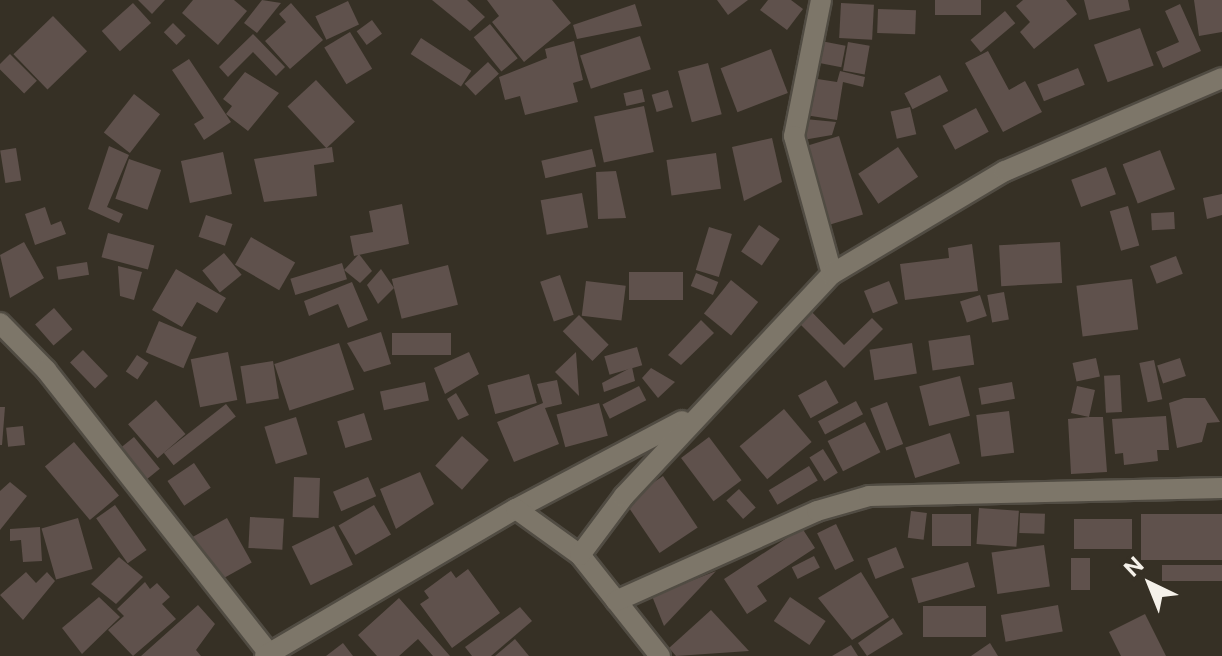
<!DOCTYPE html>
<style>
body{margin:0}
#map{position:relative;width:1222px;height:656px;overflow:hidden;background:#363025;font-family:"Public Sans",sans-serif}
div>[style]{position:absolute}
.building>*{inset:0;background:#5f514c;transform-origin:0 0}
.roads{filter:drop-shadow(2px 0 #514c43) drop-shadow(-2px 0 #514c43) drop-shadow(0 2px #514c43) drop-shadow(0 -2px #514c43)}
.minor>*{height:20px;margin:-10px;padding:0 10px;transform-origin:10px;border-radius:10px;background:#7d7669}
span{translate:-50% -50%;white-space:nowrap;text-align:center;line-height:1.15;-webkit-text-stroke:6px #363025;paint-order:stroke}
.north{position:absolute;left:1110px;top:544px;width:80px;height:80px;-webkit-text-stroke:6px #363025;paint-order:stroke;rotate:317deg;font-size:22px;font-weight:700;line-height:32px;text-align:center;color:#f5f1ea}
.north::after{content:'';display:block;margin:auto;width:28px;height:36px;background:#f5f1ea;clip-path:polygon(50% 0,100% 100%,50% 72%,0 100%)}
</style>
<div id="map">
<div class="building">
<i style="clip-path:polygon(138px 0,165px 0,152px 14px)"></i>
<i style="clip-path:polygon(193px 0,234px 0,247px 11px,218px 45px,182px 13px)"></i>
<i style="clip-path:polygon(262px 0,281px 3px,257px 33px,244px 23px)"></i>
<i style="clip-path:polygon(432px 0,467px 0,485px 17px,470px 31px)"></i>
<i style="clip-path:polygon(487px 0,552px 0,571px 23px,524px 62px,492px 22px,499px 16px)"></i>
<i style="clip-path:polygon(717px 0,748px 0,728px 15px)"></i>
<i style="clip-path:polygon(768px 0,791px 0,803px 9px,787px 30px,760px 10px)"></i>
<i style="left:935px;top:0;width:46px;height:15px"></i>
<i style="clip-path:polygon(1023px 0,1066px 0,1077px 14px,1034px 49px,1020px 32px,1030px 22px,1016px 6px)"></i>
<i style="clip-path:polygon(1084px 0,1128px 0,1130px 10px,1089px 20px)"></i>
<i style="clip-path:polygon(1194px 0,1222px 0,1222px 32px,1199px 36px)"></i>
<i style="left:348px;top:1px;width:26px;height:36px;rotate:65deg"></i>
<i style="left:133px;top:3px;width:27px;height:42px;rotate:48deg"></i>
<i style="clip-path:polygon(291px 3px,323px 40px,290px 69px,265px 41px,286px 22px,279px 14px)"></i>
<i style="left:841px;top:3px;width:33px;height:35px;rotate:3deg"></i>
<i style="clip-path:polygon(635px 4px,642px 26px,577px 39px,573px 25px)"></i>
<i style="clip-path:polygon(1180px 4px,1201px 51px,1163px 68px,1156px 52px,1179px 42px,1165px 11px)"></i>
<i style="left:878px;top:9px;width:38px;height:24px;rotate:2deg"></i>
<i style="left:1005px;top:11px;width:16px;height:45px;rotate:50deg"></i>
<i style="left:53px;top:16px;width:49px;height:55px;rotate:46deg"></i>
<i style="left:372px;top:20px;width:17px;height:19px;rotate:54deg"></i>
<i style="left:173px;top:23px;width:18px;height:13px;rotate:45deg"></i>
<i style="left:490px;top:24px;width:44px;height:21px;rotate:51deg"></i>
<i style="left:1140px;top:28px;width:40px;height:49px;rotate:70deg"></i>
<i style="left:350px;top:32px;width:43px;height:30px;rotate:59deg"></i>
<i style="clip-path:polygon(253px 34px,285px 67px,276px 76px,253px 52px,228px 77px,219px 67px)"></i>
<i style="left:640px;top:36px;width:35px;height:63px;rotate:72deg"></i>
<i style="left:421px;top:38px;width:60px;height:19px;rotate:33deg"></i>
<i style="clip-path:polygon(574px 41px,583px 80px,573px 83px,578px 102px,525px 115px,520px 96px,505px 100px,499px 77px,547px 58px,545px 49px)"></i>
<i style="left:821px;top:41px;width:25px;height:22px;rotate:11deg"></i>
<i style="left:848px;top:42px;width:22px;height:29px;rotate:10deg"></i>
<i style="left:771px;top:49px;width:47px;height:54px;rotate:69deg"></i>
<i style="clip-path:polygon(988px 51px,1009px 90px,1025px 81px,1042px 112px,1003px 132px,965px 63px)"></i>
<i style="left:10px;top:54px;width:38px;height:18px;rotate:45deg"></i>
<i style="clip-path:polygon(189px 59px,231px 122px,204px 140px,194px 124px,204px 118px,172px 70px)"></i>
<i style="left:488px;top:62px;width:16px;height:32px;rotate:47deg"></i>
<i style="left:708px;top:63px;width:53px;height:31px;rotate:75deg"></i>
<i style="left:1078px;top:68px;width:18px;height:44px;rotate:68deg"></i>
<i style="clip-path:polygon(840px 71px,865px 77px,863px 87px,843px 82px,837px 120px,805px 115px,811px 78px,837px 82px)"></i>
<i style="clip-path:polygon(245px 72px,279px 93px,248px 131px,226px 114px,232px 106px,223px 99px)"></i>
<i style="left:940px;top:75px;width:18px;height:40px;rotate:63deg"></i>
<i style="left:316px;top:80px;width:57px;height:39px;rotate:47deg"></i>
<i style="left:642px;top:89px;width:13px;height:19px;rotate:77deg"></i>
<i style="left:668px;top:90px;width:18px;height:17px;rotate:74deg"></i>
<i style="left:134px;top:94px;width:33px;height:49px;rotate:38deg"></i>
<i style="left:644px;top:106px;width:47px;height:51px;rotate:78deg"></i>
<i style="left:910px;top:107px;width:28px;height:20px;rotate:77deg"></i>
<i style="left:976px;top:108px;width:27px;height:38px;rotate:62deg"></i>
<i style="clip-path:polygon(805px 119px,836px 122px,832px 135px,803px 140px)"></i>
<i style="left:839px;top:136px;width:82px;height:35px;rotate:73deg"></i>
<i style="clip-path:polygon(772px 138px,782px 182px,744px 201px,732px 147px)"></i>
<i style="clip-path:polygon(109px 146px,129px 155px,107px 207px,123px 214px,119px 223px,88px 209px)"></i>
<i style="clip-path:polygon(332px 147px,334px 162px,314px 165px,317px 196px,264px 202px,254px 159px)"></i>
<i style="left:898px;top:147px;width:36px;height:48px;rotate:56deg"></i>
<i style="left:16px;top:148px;width:33px;height:16px;rotate:81deg"></i>
<i style="left:592px;top:149px;width:18px;height:52px;rotate:77deg"></i>
<i style="left:1160px;top:150px;width:42px;height:40px;rotate:69deg"></i>
<i style="left:223px;top:152px;width:43px;height:43px;rotate:78deg"></i>
<i style="left:716px;top:153px;width:36px;height:50px;rotate:82deg"></i>
<i style="left:129px;top:159px;width:34px;height:42px;rotate:19deg"></i>
<i style="left:1106px;top:167px;width:29px;height:37px;rotate:70deg"></i>
<i style="clip-path:polygon(616px 171px,626px 218px,598px 219px,596px 172px)"></i>
<i style="left:582px;top:193px;width:35px;height:42px;rotate:80deg"></i>
<i style="clip-path:polygon(1222px 194px,1222px 215px,1207px 219px,1203px 198px)"></i>
<i style="clip-path:polygon(402px 204px,409px 244px,354px 256px,350px 236px,373px 232px,369px 211px)"></i>
<i style="left:1128px;top:206px;width:41px;height:19px;rotate:74deg"></i>
<i style="clip-path:polygon(45px 207px,51px 225px,61px 221px,66px 234px,35px 245px,25px 214px)"></i>
<i style="left:1174px;top:212px;width:17px;height:23px;rotate:87deg"></i>
<i style="left:206px;top:215px;width:28px;height:23px;rotate:19deg"></i>
<i style="left:759px;top:225px;width:25px;height:32px;rotate:34deg"></i>
<i style="left:709px;top:227px;width:24px;height:45px;rotate:17deg"></i>
<i style="left:108px;top:233px;width:48px;height:25px;rotate:15deg"></i>
<i style="left:251px;top:237px;width:51px;height:32px;rotate:30deg"></i>
<i style="clip-path:polygon(24px 242px,44px 278px,10px 298px,0 255px)"></i>
<i style="left:1060px;top:242px;width:41px;height:61px;rotate:87deg"></i>
<i style="clip-path:polygon(972px 244px,978px 291px,905px 300px,900px 264px,949px 258px,948px 248px)"></i>
<i style="left:224px;top:253px;width:28px;height:28px;rotate:51deg"></i>
<i style="clip-path:polygon(359px 254px,372px 271px,360px 283px,344px 270px)"></i>
<i style="left:1176px;top:256px;width:19px;height:28px;rotate:69deg"></i>
<i style="left:87px;top:262px;width:13px;height:31px;rotate:81deg"></i>
<i style="left:342px;top:263px;width:17px;height:54px;rotate:73deg"></i>
<i style="left:448px;top:265px;width:41px;height:58px;rotate:76deg"></i>
<i style="clip-path:polygon(118px 266px,142px 272px,134px 300px,120px 296px)"></i>
<i style="clip-path:polygon(176px 269px,226px 298px,217px 313px,197px 302px,182px 327px,152px 310px)"></i>
<i style="clip-path:polygon(381px 269px,394px 288px,378px 304px,367px 285px)"></i>
<i style="left:629px;top:272px;width:54px;height:28px"></i>
<i style="left:696px;top:273px;width:24px;height:14px;rotate:22deg"></i>
<i style="left:560px;top:275px;width:42px;height:21px;rotate:71deg"></i>
<i style="left:1132px;top:279px;width:51px;height:56px;rotate:83deg"></i>
<i style="left:731px;top:280px;width:35px;height:43px;rotate:39deg"></i>
<i style="left:586px;top:281px;width:40px;height:35px;rotate:7deg"></i>
<i style="left:889px;top:281px;width:24px;height:27px;rotate:68deg"></i>
<i style="clip-path:polygon(352px 282px,368px 320px,348px 328px,338px 304px,309px 316px,304px 301px)"></i>
<i style="left:1004px;top:292px;width:28px;height:17px;rotate:80deg"></i>
<i style="left:980px;top:295px;width:22px;height:21px;rotate:72deg"></i>
<i style="clip-path:polygon(806px 306px,844px 345px,872px 318px,883px 329px,844px 368px,794px 318px)"></i>
<i style="left:54px;top:308px;width:28px;height:25px;rotate:49deg"></i>
<i style="left:579px;top:315px;width:42px;height:23px;rotate:45deg"></i>
<i style="clip-path:polygon(701px 320px,714px 333px,681px 365px,668px 355px)"></i>
<i style="left:159px;top:321px;width:41px;height:34px;rotate:23deg"></i>
<i style="clip-path:polygon(381px 332px,391px 364px,364px 372px,347px 343px)"></i>
<i style="left:451px;top:333px;width:22px;height:59px;rotate:90deg"></i>
<i style="left:970px;top:335px;width:30px;height:42px;rotate:82deg"></i>
<i style="left:339px;top:343px;width:49px;height:68px;rotate:72deg"></i>
<i style="left:912px;top:343px;width:31px;height:43px;rotate:81deg"></i>
<i style="left:637px;top:347px;width:19px;height:34px;rotate:74deg"></i>
<i style="left:83px;top:350px;width:36px;height:18px;rotate:46deg"></i>
<i style="left:228px;top:352px;width:49px;height:38px;rotate:79deg"></i>
<i style="clip-path:polygon(469px 352px,479px 374px,445px 394px,434px 368px)"></i>
<i style="clip-path:polygon(576px 352px,579px 396px,555px 372px)"></i>
<i style="left:137px;top:355px;width:14px;height:20px;rotate:34deg"></i>
<i style="left:1096px;top:358px;width:19px;height:24px;rotate:78deg"></i>
<i style="left:1180px;top:358px;width:19px;height:24px;rotate:72deg"></i>
<i style="left:1154px;top:360px;width:40px;height:15px;rotate:78deg"></i>
<i style="left:273px;top:361px;width:38px;height:33px;rotate:81deg"></i>
<i style="clip-path:polygon(632px 367px,635px 381px,604px 392px,602px 383px)"></i>
<i style="clip-path:polygon(651px 368px,675px 382px,658px 398px,642px 378px)"></i>
<i style="left:529px;top:374px;width:30px;height:43px;rotate:75deg"></i>
<i style="left:1120px;top:375px;width:37px;height:16px;rotate:87deg"></i>
<i style="left:960px;top:376px;width:41px;height:42px;rotate:76deg"></i>
<i style="clip-path:polygon(557px 380px,562px 404px,545px 408px,559px 444px,514px 462px,497px 422px,543px 403px,537px 384px)"></i>
<i style="left:826px;top:380px;width:26px;height:32px;rotate:61deg"></i>
<i style="left:425px;top:382px;width:19px;height:46px;rotate:78deg"></i>
<i style="left:1012px;top:382px;width:17px;height:34px;rotate:80deg"></i>
<i style="left:639px;top:386px;width:16px;height:41px;rotate:63deg"></i>
<i style="clip-path:polygon(1077px 386px,1095px 390px,1089px 417px,1103px 417px,1107px 472px,1071px 474px,1068px 419px,1089px 417px,1071px 413px)"></i>
<i style="clip-path:polygon(456px 393px,469px 415px,458px 420px,447px 399px)"></i>
<i style="clip-path:polygon(1184px 398px,1205px 398px,1220px 422px,1207px 423px,1202px 442px,1177px 448px,1169px 403px)"></i>
<i style="left:156px;top:400px;width:45px;height:37px;rotate:49deg"></i>
<i style="left:856px;top:401px;width:15px;height:43px;rotate:62deg"></i>
<i style="left:887px;top:402px;width:45px;height:18px;rotate:69deg"></i>
<i style="left:599px;top:403px;width:34px;height:44px;rotate:75deg"></i>
<i style="left:226px;top:404px;width:16px;height:79px;rotate:52deg"></i>
<i style="clip-path:polygon(0 407px,5px 407px,2px 445px,0 445px)"></i>
<i style="left:784px;top:409px;width:43px;height:58px;rotate:50deg"></i>
<i style="left:1009px;top:411px;width:42px;height:33px;rotate:83deg"></i>
<i style="left:364px;top:413px;width:28px;height:28px;rotate:73deg"></i>
<i style="clip-path:polygon(1166px 416px,1169px 450px,1157px 450px,1158px 461px,1124px 465px,1123px 453px,1115px 454px,1112px 419px)"></i>
<i style="left:296px;top:417px;width:39px;height:33px;rotate:73deg"></i>
<i style="left:865px;top:422px;width:34px;height:42px;rotate:63deg"></i>
<i style="left:23px;top:426px;width:19px;height:17px;rotate:84deg"></i>
<i style="left:950px;top:433px;width:32px;height:47px;rotate:72deg"></i>
<i style="left:462px;top:436px;width:36px;height:40px;rotate:42deg"></i>
<i style="left:134px;top:437px;width:41px;height:21px;rotate:51deg"></i>
<i style="left:709px;top:437px;width:54px;height:35px;rotate:53deg"></i>
<i style="left:74px;top:442px;width:70px;height:38px;rotate:50deg"></i>
<i style="left:823px;top:449px;width:28px;height:16px;rotate:58deg"></i>
<i style="left:194px;top:463px;width:30px;height:32px;rotate:56deg"></i>
<i style="left:809px;top:466px;width:17px;height:47px;rotate:59deg"></i>
<i style="clip-path:polygon(420px 472px,434px 504px,396px 529px,380px 489px)"></i>
<i style="left:663px;top:476px;width:62px;height:46px;rotate:56deg"></i>
<i style="left:294px;top:477px;width:26px;height:40px;rotate:2deg"></i>
<i style="left:368px;top:477px;width:21px;height:38px;rotate:67deg"></i>
<i style="clip-path:polygon(10px 482px,27px 496px,0 530px,0 491px)"></i>
<i style="left:739px;top:489px;width:25px;height:17px;rotate:48deg"></i>
<i style="left:115px;top:505px;width:55px;height:23px;rotate:55deg"></i>
<i style="left:374px;top:505px;width:34px;height:41px;rotate:60deg"></i>
<i style="left:979px;top:508px;width:40px;height:36px;rotate:4deg"></i>
<i style="left:911px;top:511px;width:16px;height:27px;rotate:7deg"></i>
<i style="left:1020px;top:513px;width:25px;height:20px;rotate:2deg"></i>
<i style="left:932px;top:514px;width:39px;height:32px"></i>
<i style="left:1222px;top:514px;width:46px;height:81px;rotate:90deg"></i>
<i style="left:250px;top:517px;width:34px;height:31px;rotate:3deg"></i>
<i style="left:78px;top:518px;width:53px;height:38px;rotate:74deg"></i>
<i style="left:227px;top:518px;width:51px;height:42px;rotate:61deg"></i>
<i style="left:1132px;top:519px;width:30px;height:58px;rotate:90deg"></i>
<i style="left:836px;top:524px;width:41px;height:21px;rotate:64deg"></i>
<i style="left:334px;top:526px;width:43px;height:47px;rotate:64deg"></i>
<i style="clip-path:polygon(40px 527px,42px 561px,23px 562px,21px 540px,10px 541px,10px 529px)"></i>
<i style="clip-path:polygon(802px 528px,815px 548px,757px 586px,767px 601px,747px 614px,724px 579px)"></i>
<i style="left:1044px;top:545px;width:42px;height:53px;rotate:82deg"></i>
<i style="left:896px;top:547px;width:22px;height:31px;rotate:68deg"></i>
<i style="left:814px;top:556px;width:13px;height:25px;rotate:63deg"></i>
<i style="clip-path:polygon(119px 557px,143px 577px,116px 604px,91px 584px)"></i>
<i style="left:1071px;top:558px;width:19px;height:32px"></i>
<i style="left:968px;top:562px;width:26px;height:59px;rotate:74deg"></i>
<i style="left:1222px;top:565px;width:16px;height:60px;rotate:90deg"></i>
<i style="clip-path:polygon(468px 569px,500px 613px,452px 648px,420px 604px,429px 598px,424px 591px,451px 571px,456px 578px)"></i>
<i style="clip-path:polygon(716px 571px,664px 626px,652px 596px)"></i>
<i style="clip-path:polygon(26px 572px,36px 583px,47px 572px,55px 581px,23px 620px,0 595px)"></i>
<i style="clip-path:polygon(861px 572px,889px 617px,852px 640px,818px 598px)"></i>
<i style="clip-path:polygon(145px 582px,150px 589px,157px 583px,170px 597px,162px 604px,176px 619px,133px 656px,108px 630px,124px 616px,117px 609px)"></i>
<i style="clip-path:polygon(99px 597px,120px 617px,82px 654px,62px 628px)"></i>
<i style="left:790px;top:597px;width:43px;height:29px;rotate:34deg"></i>
<i style="clip-path:polygon(399px 598px,450px 656px,433px 656px,418px 639px,399px 656px,377px 656px,358px 635px)"></i>
<i style="clip-path:polygon(198px 605px,215px 624px,196px 650px,201px 656px,141px 656px)"></i>
<i style="left:1058px;top:605px;width:27px;height:58px;rotate:80deg"></i>
<i style="left:923px;top:606px;width:63px;height:31px"></i>
<i style="clip-path:polygon(520px 607px,532px 621px,491px 656px,472px 656px,465px 647px)"></i>
<i style="clip-path:polygon(711px 610px,749px 651px,676px 656px,669px 648px)"></i>
<i style="clip-path:polygon(1145px 614px,1166px 656px,1121px 656px,1109px 632px)"></i>
<i style="clip-path:polygon(893px 618px,903px 634px,867px 656px,858px 643px)"></i>
<i style="clip-path:polygon(515px 639px,529px 656px,495px 656px)"></i>
<i style="clip-path:polygon(343px 643px,353px 656px,326px 656px)"></i>
<i style="clip-path:polygon(990px 643px,998px 656px,971px 656px)"></i>
<i style="clip-path:polygon(851px 645px,858px 656px,832px 656px)"></i>
</div>
<div class="roads">
<div class="minor">
<i style="left:821px;top:0;width:139px;rotate:101.2deg"></i>
<i style="left:794px;top:136px;width:143px;rotate:74.6deg"></i>
<i style="left:0;top:323px;width:66px;rotate:45.6deg"></i>
<i style="left:46px;top:370px;width:360px;rotate:51.8deg"></i>
<i style="left:516px;top:509px;width:188px;rotate:-27.9deg"></i>
<i style="left:580px;top:555px;width:129px;rotate:51.6deg"></i>
<i style="left:616px;top:601px;width:220px;rotate:-24.1deg"></i>
<i style="left:817px;top:511px;width:54px;rotate:-16.1deg"></i>
<i style="left:869px;top:496px;width:353px;rotate:-1.3deg"></i>
<i style="left:265px;top:656px;width:291px;rotate:-30.4deg"></i>
<i style="left:516px;top:509px;width:79px;rotate:35.7deg"></i>
<i style="left:580px;top:555px;width:74px;rotate:-53.3deg"></i>
<i style="left:624px;top:496px;width:304px;rotate:-46.9deg"></i>
<i style="left:832px;top:274px;width:201px;rotate:-30.8deg"></i>
<i style="left:1005px;top:171px;width:236px;rotate:-23.2deg"></i>
</div>
</div>
<div class="north">N</div>
</div>
